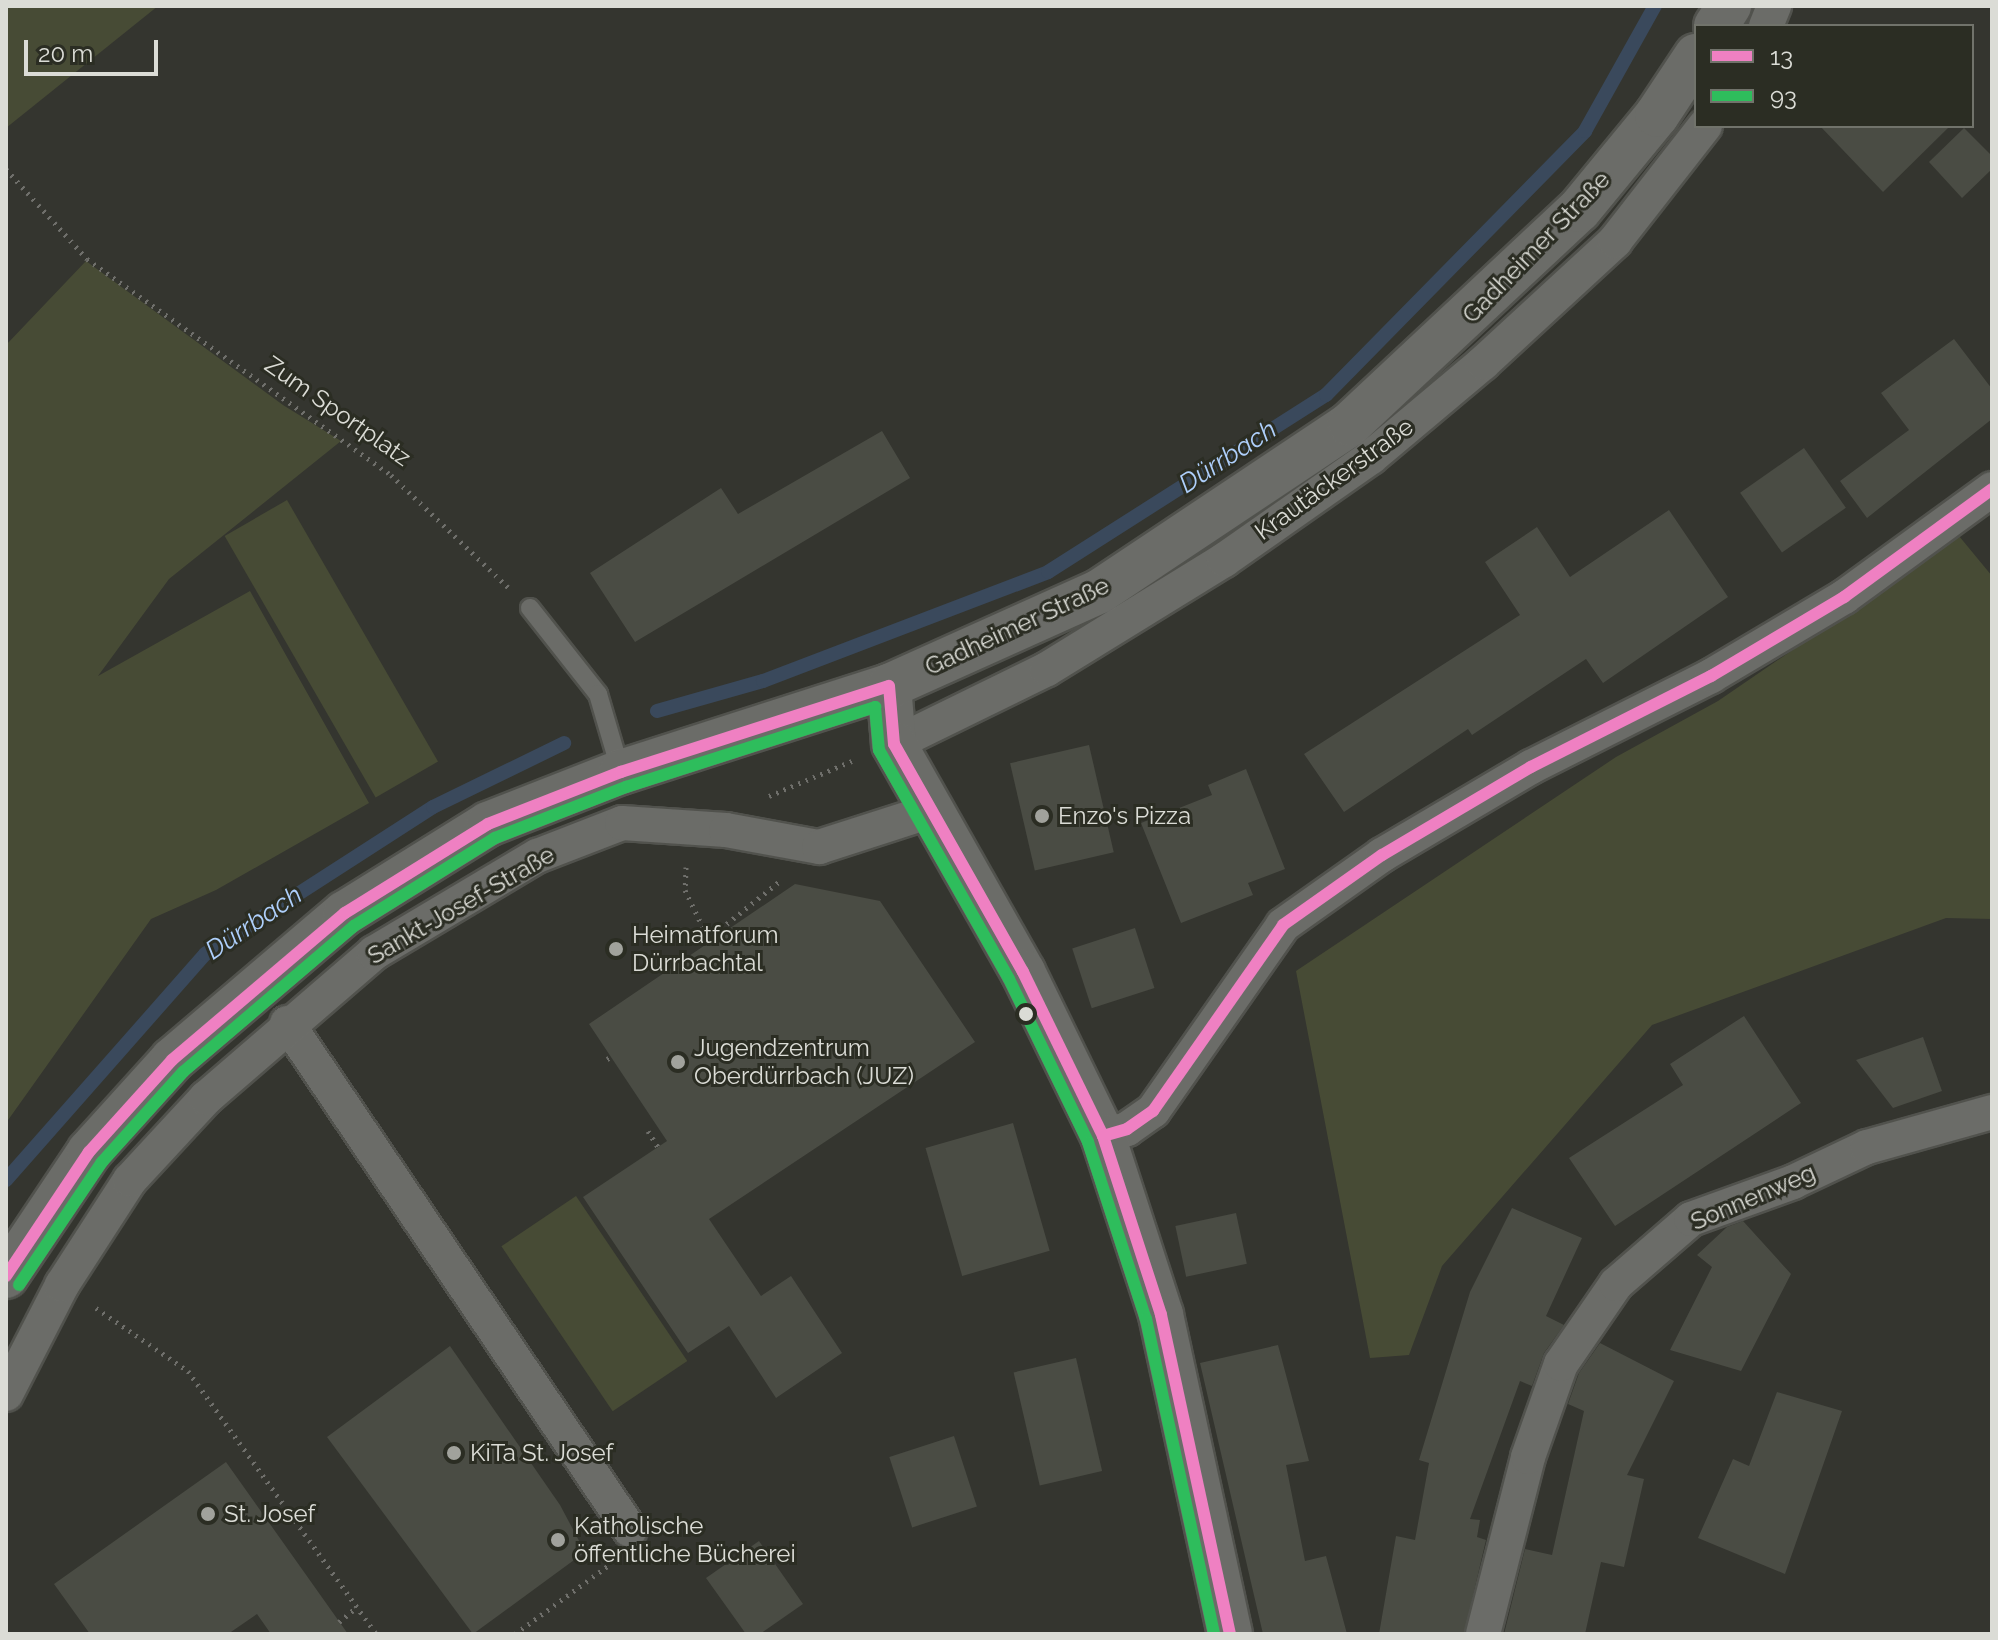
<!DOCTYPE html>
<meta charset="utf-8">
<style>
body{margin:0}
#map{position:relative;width:1998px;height:1640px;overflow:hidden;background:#34352f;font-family:Raleway,sans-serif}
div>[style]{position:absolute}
.green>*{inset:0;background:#474b35;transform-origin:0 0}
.stream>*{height:14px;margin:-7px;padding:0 7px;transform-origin:7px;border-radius:7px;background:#3a495c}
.building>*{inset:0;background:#4a4c44;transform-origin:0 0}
.path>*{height:5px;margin-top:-2.5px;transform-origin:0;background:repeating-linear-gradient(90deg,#6f6f6b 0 2px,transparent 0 8px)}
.roads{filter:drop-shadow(2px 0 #51524d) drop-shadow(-2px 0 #51524d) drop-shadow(0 2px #51524d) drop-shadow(0 -2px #51524d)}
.service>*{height:18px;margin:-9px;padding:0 9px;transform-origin:9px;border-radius:9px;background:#6b6c68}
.minor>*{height:34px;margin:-17px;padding:0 17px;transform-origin:17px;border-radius:17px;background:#6b6c68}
.tertiary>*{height:44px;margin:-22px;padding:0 22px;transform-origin:22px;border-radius:22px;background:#6b6c68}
.bus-1>*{height:12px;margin:-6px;padding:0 6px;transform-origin:6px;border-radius:6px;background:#ef80c2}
.bus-2>*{height:12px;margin:-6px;padding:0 6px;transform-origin:6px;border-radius:6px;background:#2ebd5c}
.dots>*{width:22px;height:22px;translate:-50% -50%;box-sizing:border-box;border:4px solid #2b2d23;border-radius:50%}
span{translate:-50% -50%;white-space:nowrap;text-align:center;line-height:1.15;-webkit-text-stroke:6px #2b2d23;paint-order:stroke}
.street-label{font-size:24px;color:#dbdcd6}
.poi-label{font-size:24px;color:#dbdcd6}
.left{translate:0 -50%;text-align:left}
.water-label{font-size:26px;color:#aecffb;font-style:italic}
.frame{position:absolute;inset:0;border:8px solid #dbdcd6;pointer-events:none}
.legend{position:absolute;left:1694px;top:24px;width:280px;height:104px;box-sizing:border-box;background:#2b2d23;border:2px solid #71736b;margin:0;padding:10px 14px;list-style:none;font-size:24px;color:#dbdcd6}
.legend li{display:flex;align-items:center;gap:16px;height:40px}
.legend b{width:40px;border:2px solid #71736b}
.scale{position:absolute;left:24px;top:40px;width:134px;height:36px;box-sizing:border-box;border:4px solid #dbdcd6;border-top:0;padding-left:10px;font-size:24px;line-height:28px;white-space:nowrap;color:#dbdcd6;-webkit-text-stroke:6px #2b2d23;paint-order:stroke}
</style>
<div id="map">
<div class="green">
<i style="clip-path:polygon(6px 6px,158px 6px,6px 128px)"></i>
<i style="clip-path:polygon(86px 261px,283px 405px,341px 441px,169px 579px,98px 676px,250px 591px,369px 803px,216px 890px,151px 919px,6px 1123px,6px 345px)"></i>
<i style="left:287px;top:500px;width:302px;height:72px;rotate:60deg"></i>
<i style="clip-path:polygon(1959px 536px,1992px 576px,1992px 919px,1946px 918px,1652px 1025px,1442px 1266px,1409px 1355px,1370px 1358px,1296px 971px,1616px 757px,1718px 701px)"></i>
<i style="left:576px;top:1196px;width:199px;height:90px;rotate:56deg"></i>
</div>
<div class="stream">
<i style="left:657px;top:711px;width:110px;rotate:-15.8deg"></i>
<i style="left:763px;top:681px;width:305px;rotate:-20.9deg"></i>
<i style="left:1048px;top:572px;width:330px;rotate:-32.5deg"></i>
<i style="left:1326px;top:395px;width:370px;rotate:-45.5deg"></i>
<i style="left:1585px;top:131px;width:143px;rotate:-60.8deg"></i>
<i style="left:6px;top:1180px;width:301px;rotate:-48.6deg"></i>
<i style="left:205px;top:954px;width:271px;rotate:-32.8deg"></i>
<i style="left:433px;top:807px;width:146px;rotate:-26deg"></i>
</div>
<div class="building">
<i style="clip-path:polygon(1820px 126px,1950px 126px,1883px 192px)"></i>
<i style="clip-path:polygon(1964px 128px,1992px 156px,1992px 169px,1962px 198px,1929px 162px)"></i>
<i style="clip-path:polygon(1954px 339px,1992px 389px,1992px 419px,1867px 518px,1840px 481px,1909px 430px,1881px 393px)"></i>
<i style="clip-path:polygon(882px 431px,910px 478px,635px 642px,590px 573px,721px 488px,738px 514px)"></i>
<i style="left:1804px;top:448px;width:73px;height:78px;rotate:55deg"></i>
<i style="clip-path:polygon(1669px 510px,1728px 597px,1603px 683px,1586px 659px,1472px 735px,1468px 729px,1344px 812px,1304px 754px,1520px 615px,1485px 562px,1537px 527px,1570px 577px)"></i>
<i style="left:1089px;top:745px;width:110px;height:81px;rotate:77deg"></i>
<i style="clip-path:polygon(1246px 769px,1285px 869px,1248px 883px,1253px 895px,1181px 923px,1141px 823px,1212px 795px,1208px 785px)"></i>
<i style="clip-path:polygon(795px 884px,880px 901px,975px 1042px,709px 1219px,761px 1296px,791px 1276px,842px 1353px,776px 1398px,729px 1326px,688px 1353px,583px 1197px,667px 1141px,589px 1024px)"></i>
<i style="left:1135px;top:928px;width:63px;height:66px;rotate:72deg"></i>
<i style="clip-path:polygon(1744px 1016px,1801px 1103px,1615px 1226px,1569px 1158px,1683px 1085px,1670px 1064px)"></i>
<i style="clip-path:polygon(1923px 1037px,1942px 1091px,1893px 1108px,1856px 1060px)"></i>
<i style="left:1013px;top:1123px;width:133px;height:91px;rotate:74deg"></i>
<i style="clip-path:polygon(1512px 1208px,1582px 1238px,1546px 1316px,1564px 1325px,1544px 1353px,1532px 1386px,1520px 1381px,1470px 1519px,1480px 1520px,1477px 1537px,1486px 1540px,1464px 1634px,1379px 1634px,1396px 1536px,1415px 1540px,1429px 1463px,1419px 1460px,1470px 1292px)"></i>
<i style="left:1236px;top:1213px;width:52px;height:62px;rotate:78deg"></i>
<i style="clip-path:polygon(1743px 1221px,1791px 1274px,1741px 1371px,1670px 1350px,1712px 1267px,1697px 1255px,1727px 1227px)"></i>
<i style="clip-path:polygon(1600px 1343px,1674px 1381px,1627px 1475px,1644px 1479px,1624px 1567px,1601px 1562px,1585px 1634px,1504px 1634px,1525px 1549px,1552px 1555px,1584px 1411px,1568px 1404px,1579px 1373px)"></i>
<i style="clip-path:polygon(1278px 1345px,1309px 1461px,1286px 1465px,1305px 1561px,1326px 1556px,1347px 1634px,1263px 1634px,1200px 1363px)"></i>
<i style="clip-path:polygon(450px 1346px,560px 1505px,585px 1552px,473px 1634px,327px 1437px)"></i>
<i style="left:1076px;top:1358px;width:116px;height:64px;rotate:77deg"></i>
<i style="clip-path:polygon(1777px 1392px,1842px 1411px,1785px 1574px,1698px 1538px,1733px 1459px,1749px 1466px)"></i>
<i style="left:954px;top:1436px;width:74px;height:68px;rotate:72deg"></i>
<i style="clip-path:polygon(226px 1462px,348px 1634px,271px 1634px,257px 1614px,228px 1634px,90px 1634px,54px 1584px)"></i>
<i style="clip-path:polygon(759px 1541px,803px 1604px,760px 1634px,746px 1634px,706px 1578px)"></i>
</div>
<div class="path">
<i style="left:6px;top:169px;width:121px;rotate:48deg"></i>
<i style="left:87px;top:259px;width:373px;rotate:35.4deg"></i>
<i style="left:391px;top:475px;width:163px;rotate:43.8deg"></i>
<i style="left:769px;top:796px;width:90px;rotate:-22.9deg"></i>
<i style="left:686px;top:867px;width:23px;rotate:92deg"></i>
<i style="left:685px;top:890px;width:58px;rotate:64.3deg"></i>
<i style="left:708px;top:939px;width:94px;rotate:-38.9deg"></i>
<i style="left:607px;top:1059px;width:4px;rotate:-27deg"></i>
<i style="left:648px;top:1131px;width:19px;rotate:58deg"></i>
<i style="left:96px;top:1308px;width:112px;rotate:34.4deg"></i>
<i style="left:188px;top:1371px;width:323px;rotate:54.4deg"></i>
<i style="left:339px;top:1622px;width:23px;rotate:-40deg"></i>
<i style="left:515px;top:1634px;width:117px;rotate:-36.3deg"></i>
</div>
<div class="roads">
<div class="service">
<i style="left:530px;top:608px;width:110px;rotate:51.7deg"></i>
<i style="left:598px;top:694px;width:81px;rotate:73.6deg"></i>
</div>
<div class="minor">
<i style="left:1766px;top:26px;width:22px;rotate:-68deg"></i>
<i style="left:894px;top:744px;width:170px;rotate:-26.1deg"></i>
<i style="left:1047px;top:669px;width:208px;rotate:-31.6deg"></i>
<i style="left:1224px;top:560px;width:179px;rotate:-35deg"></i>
<i style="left:1371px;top:457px;width:146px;rotate:-40deg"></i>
<i style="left:1483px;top:363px;width:180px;rotate:-42.7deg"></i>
<i style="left:1615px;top:241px;width:146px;rotate:-52deg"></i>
<i style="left:287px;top:1023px;width:612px;rotate:55.92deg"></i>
<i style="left:1103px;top:1136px;width:25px;rotate:-16deg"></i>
<i style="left:1127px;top:1129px;width:32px;rotate:-35deg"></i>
<i style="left:1153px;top:1111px;width:227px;rotate:-55deg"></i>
<i style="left:1283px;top:925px;width:121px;rotate:-35.3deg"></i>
<i style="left:1382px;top:855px;width:173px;rotate:-30.6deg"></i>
<i style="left:1531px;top:767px;width:202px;rotate:-26.8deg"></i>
<i style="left:1711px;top:676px;width:155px;rotate:-30.7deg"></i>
<i style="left:1844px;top:597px;width:183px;rotate:-36.1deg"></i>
<i style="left:6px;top:1394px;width:123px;rotate:-62.8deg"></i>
<i style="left:62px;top:1285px;width:125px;rotate:-57.1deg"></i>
<i style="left:130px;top:1180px;width:112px;rotate:-47.2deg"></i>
<i style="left:206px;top:1098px;width:222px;rotate:-40.8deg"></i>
<i style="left:374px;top:953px;width:190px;rotate:-30.8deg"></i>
<i style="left:537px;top:856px;width:91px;rotate:-21.2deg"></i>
<i style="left:622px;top:823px;width:104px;rotate:3.9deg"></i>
<i style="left:726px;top:830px;width:95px;rotate:10.4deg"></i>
<i style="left:819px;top:847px;width:118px;rotate:-17.8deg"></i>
<i style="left:1483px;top:1634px;width:183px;rotate:-75.7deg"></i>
<i style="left:1528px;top:1457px;width:99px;rotate:-70.5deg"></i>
<i style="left:1561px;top:1364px;width:97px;rotate:-55.5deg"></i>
<i style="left:1616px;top:1284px;width:99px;rotate:-40.9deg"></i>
<i style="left:1691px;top:1219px;width:109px;rotate:-19.9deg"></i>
<i style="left:1793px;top:1182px;width:82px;rotate:-25.3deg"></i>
<i style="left:1867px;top:1147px;width:130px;rotate:-15.6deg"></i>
</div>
<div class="tertiary">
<i style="left:1716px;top:26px;width:24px;rotate:-57deg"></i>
<i style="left:889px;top:686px;width:58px;rotate:85.1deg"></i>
<i style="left:894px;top:744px;width:262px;rotate:60.5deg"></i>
<i style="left:1023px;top:972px;width:182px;rotate:64deg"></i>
<i style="left:1103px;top:1136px;width:188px;rotate:72deg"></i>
<i style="left:1161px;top:1315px;width:326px;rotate:77.8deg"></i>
<i style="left:6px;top:1276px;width:149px;rotate:-56.2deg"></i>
<i style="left:89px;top:1152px;width:124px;rotate:-47.9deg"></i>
<i style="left:172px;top:1060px;width:227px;rotate:-40.4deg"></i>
<i style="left:345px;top:913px;width:168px;rotate:-31.9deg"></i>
<i style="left:488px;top:824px;width:143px;rotate:-21.4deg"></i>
<i style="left:621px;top:772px;width:281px;rotate:-17.8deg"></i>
<i style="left:889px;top:686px;width:231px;rotate:-24.2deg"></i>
<i style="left:1100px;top:591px;width:301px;rotate:-33.7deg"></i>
<i style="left:1350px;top:424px;width:313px;rotate:-43.1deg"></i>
<i style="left:1579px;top:210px;width:123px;rotate:-50.6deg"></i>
<i style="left:1657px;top:115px;width:71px;rotate:-56.5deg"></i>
</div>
</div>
<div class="bus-1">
<i style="left:889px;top:686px;width:58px;rotate:85.1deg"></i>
<i style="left:894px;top:744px;width:262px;rotate:60.5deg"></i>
<i style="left:1023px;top:972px;width:182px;rotate:64deg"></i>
<i style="left:1103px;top:1136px;width:188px;rotate:72deg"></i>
<i style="left:1161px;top:1315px;width:326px;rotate:77.8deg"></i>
<i style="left:1103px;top:1136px;width:25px;rotate:-16deg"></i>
<i style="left:1127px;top:1129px;width:32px;rotate:-35deg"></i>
<i style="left:1153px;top:1111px;width:227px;rotate:-55deg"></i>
<i style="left:1283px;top:925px;width:121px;rotate:-35.3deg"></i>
<i style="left:1382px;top:855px;width:173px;rotate:-30.6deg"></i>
<i style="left:1531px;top:767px;width:202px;rotate:-26.8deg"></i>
<i style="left:1711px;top:676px;width:155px;rotate:-30.7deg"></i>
<i style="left:1844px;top:597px;width:183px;rotate:-36.1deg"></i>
<i style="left:6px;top:1276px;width:149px;rotate:-56.2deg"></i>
<i style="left:89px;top:1152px;width:124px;rotate:-47.9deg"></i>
<i style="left:172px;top:1060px;width:227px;rotate:-40.4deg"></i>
<i style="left:345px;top:913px;width:168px;rotate:-31.9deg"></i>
<i style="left:488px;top:824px;width:143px;rotate:-21.4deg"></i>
<i style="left:621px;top:772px;width:281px;rotate:-17.8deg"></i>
</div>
<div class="bus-2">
<i style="left:19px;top:1285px;width:148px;rotate:-56deg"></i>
<i style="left:102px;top:1162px;width:121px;rotate:-48deg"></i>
<i style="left:183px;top:1072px;width:225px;rotate:-40.5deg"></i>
<i style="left:354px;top:926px;width:166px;rotate:-32deg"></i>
<i style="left:495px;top:838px;width:141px;rotate:-21.3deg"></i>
<i style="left:626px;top:787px;width:262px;rotate:-17.8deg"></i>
<i style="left:875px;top:707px;width:43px;rotate:84.7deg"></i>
<i style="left:879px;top:750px;width:263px;rotate:60.4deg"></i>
<i style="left:1009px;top:979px;width:181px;rotate:64.1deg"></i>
<i style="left:1088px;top:1142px;width:186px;rotate:71.9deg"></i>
<i style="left:1146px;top:1319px;width:322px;rotate:77.8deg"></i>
</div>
<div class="dots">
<i style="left:1042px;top:816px;background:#a1a29c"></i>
<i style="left:616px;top:949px;background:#a1a29c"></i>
<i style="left:1026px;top:1014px;background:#dbdcd6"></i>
<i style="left:678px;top:1062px;background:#a1a29c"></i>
<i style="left:454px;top:1453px;background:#a1a29c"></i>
<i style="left:208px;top:1514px;background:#a1a29c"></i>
<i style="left:558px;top:1540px;background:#a1a29c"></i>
</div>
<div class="street-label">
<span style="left:1536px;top:247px;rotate:-46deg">Gadheimer Straße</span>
<span style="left:338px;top:411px;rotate:35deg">Zum Sportplatz</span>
<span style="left:1334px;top:479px;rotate:-36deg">Krautäckerstraße</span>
<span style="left:1017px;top:626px;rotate:-25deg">Gadheimer Straße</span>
<span style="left:461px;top:905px;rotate:-30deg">Sankt-Josef-Straße</span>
<span style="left:1753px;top:1197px;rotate:-23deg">Sonnenweg</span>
</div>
<div class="poi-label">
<span class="left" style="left:1058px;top:816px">Enzo's Pizza</span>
<span class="left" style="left:632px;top:949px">Heimatforum<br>Dürrbachtal</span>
<span class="left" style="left:694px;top:1062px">Jugendzentrum<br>Oberdürrbach (JUZ)</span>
<span class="left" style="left:470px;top:1453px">KiTa St. Josef</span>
<span class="left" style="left:224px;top:1514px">St. Josef</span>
<span class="left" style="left:574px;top:1540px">Katholische<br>öffentliche Bücherei</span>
</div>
<div class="water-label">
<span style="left:1228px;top:457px;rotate:-33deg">Dürrbach</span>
<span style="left:254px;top:923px;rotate:-34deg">Dürrbach</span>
</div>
<div class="frame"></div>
<ul class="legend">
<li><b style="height:10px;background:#ef80c2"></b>13</li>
<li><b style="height:10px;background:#2ebd5c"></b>93</li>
</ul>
<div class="scale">20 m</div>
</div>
